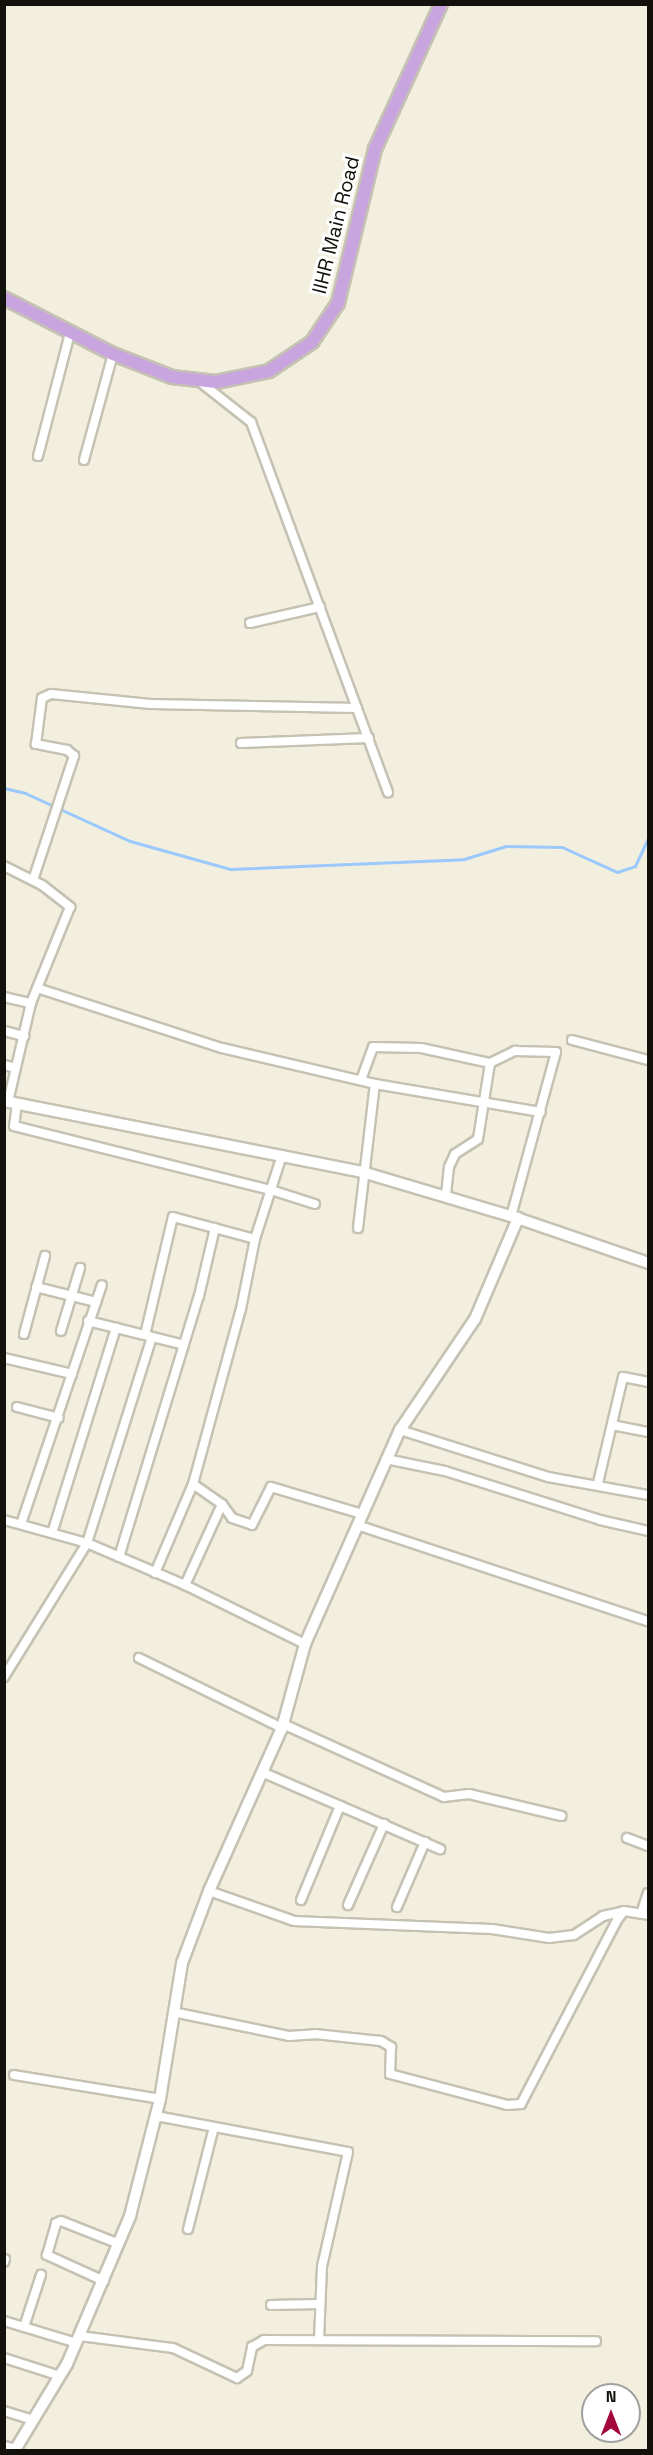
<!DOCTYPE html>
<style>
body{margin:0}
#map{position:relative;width:653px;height:2455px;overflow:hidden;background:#f2efdf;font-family:"Space Grotesk",sans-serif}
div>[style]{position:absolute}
.stream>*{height:3px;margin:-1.5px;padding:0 1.5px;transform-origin:1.5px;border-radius:1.5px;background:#9bc8fd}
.roads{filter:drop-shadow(2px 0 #c5c2b3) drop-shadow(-2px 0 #c5c2b3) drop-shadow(0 2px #c5c2b3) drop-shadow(0 -2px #c5c2b3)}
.minor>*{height:8px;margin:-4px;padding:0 4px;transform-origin:4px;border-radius:4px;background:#fff}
.tertiary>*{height:10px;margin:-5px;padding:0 5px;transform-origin:5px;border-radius:5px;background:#fff}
.primary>*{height:12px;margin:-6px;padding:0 6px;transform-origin:6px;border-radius:6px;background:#c9a5df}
span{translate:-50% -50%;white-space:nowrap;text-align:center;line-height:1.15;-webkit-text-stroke:6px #fff;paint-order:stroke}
.street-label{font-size:20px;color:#12110c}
.frame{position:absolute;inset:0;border:6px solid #12110c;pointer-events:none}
.north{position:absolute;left:581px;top:2383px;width:60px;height:60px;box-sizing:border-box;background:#fff;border:2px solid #a0a09e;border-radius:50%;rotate:0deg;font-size:16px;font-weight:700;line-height:24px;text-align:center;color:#12110c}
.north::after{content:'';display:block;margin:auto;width:21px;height:27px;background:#a4083a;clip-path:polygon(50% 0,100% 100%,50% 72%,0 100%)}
</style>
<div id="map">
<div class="stream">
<i style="left:4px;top:788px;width:22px;rotate:13deg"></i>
<i style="left:25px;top:793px;width:115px;rotate:24.6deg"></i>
<i style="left:130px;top:841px;width:104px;rotate:15.6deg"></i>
<i style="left:230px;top:869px;width:234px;rotate:-2.4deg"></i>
<i style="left:464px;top:859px;width:44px;rotate:-17.2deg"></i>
<i style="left:506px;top:846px;width:56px;rotate:1deg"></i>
<i style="left:562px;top:847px;width:60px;rotate:24.4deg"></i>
<i style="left:617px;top:872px;width:19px;rotate:-18deg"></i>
<i style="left:635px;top:866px;width:31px;rotate:-65deg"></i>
</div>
<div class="roads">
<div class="minor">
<i style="left:199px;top:381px;width:66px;rotate:38.3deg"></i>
<i style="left:251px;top:422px;width:395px;rotate:69.7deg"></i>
<i style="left:38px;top:456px;width:127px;rotate:-75.4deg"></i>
<i style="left:84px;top:460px;width:110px;rotate:-74.7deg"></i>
<i style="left:250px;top:623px;width:72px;rotate:-12.9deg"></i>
<i style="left:241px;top:743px;width:128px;rotate:-2.2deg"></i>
<i style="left:4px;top:866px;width:42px;rotate:26.6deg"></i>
<i style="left:42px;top:885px;width:36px;rotate:38deg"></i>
<i style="left:70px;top:907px;width:104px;rotate:112.1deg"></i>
<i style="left:31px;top:1003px;width:102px;rotate:103.1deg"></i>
<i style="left:33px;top:880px;width:131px;rotate:-71.7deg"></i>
<i style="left:74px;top:756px;width:9px;rotate:-139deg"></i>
<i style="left:67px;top:750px;width:32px;rotate:-169deg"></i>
<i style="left:36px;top:744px;width:46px;rotate:-82.6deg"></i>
<i style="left:42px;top:698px;width:10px;rotate:-24deg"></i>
<i style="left:51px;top:694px;width:100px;rotate:5.7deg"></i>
<i style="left:151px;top:704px;width:206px;rotate:1.1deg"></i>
<i style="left:37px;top:988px;width:194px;rotate:18deg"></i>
<i style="left:222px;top:1048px;width:157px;rotate:13.2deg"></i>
<i style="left:375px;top:1084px;width:168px;rotate:9.6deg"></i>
<i style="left:4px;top:997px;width:28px;rotate:13deg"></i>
<i style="left:4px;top:1031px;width:21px;rotate:14deg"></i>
<i style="left:572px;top:1040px;width:79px;rotate:14.7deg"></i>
<i style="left:4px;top:1065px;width:12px;rotate:14deg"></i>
<i style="left:361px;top:1080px;width:35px;rotate:-70deg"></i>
<i style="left:373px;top:1047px;width:48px;rotate:1.2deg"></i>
<i style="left:421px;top:1048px;width:71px;rotate:12.3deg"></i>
<i style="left:17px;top:1103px;width:23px;rotate:97deg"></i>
<i style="left:14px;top:1126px;width:265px;rotate:14deg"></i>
<i style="left:271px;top:1190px;width:46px;rotate:17.7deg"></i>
<i style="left:446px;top:1195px;width:28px;rotate:-84deg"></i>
<i style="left:449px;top:1167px;width:14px;rotate:-65deg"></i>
<i style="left:455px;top:1154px;width:27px;rotate:-33deg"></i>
<i style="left:478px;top:1139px;width:77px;rotate:-81deg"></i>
<i style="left:490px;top:1063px;width:28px;rotate:-26deg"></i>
<i style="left:515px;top:1051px;width:41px;rotate:1.4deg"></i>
<i style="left:556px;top:1052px;width:170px;rotate:105.3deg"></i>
<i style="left:358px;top:1228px;width:145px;rotate:-83.3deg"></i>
<i style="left:36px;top:1287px;width:62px;rotate:14deg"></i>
<i style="left:88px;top:1321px;width:99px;rotate:14deg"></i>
<i style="left:61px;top:1331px;width:66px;rotate:-73.2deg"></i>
<i style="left:24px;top:1334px;width:81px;rotate:-74.9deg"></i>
<i style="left:145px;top:1335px;width:121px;rotate:-76.7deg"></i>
<i style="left:173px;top:1217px;width:85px;rotate:15deg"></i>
<i style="left:255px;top:1239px;width:88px;rotate:-72.2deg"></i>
<i style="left:4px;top:1358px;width:70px;rotate:13.2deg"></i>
<i style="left:17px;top:1407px;width:43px;rotate:14.7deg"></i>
<i style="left:612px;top:1425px;width:37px;rotate:11deg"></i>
<i style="left:400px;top:1430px;width:155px;rotate:17.6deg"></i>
<i style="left:548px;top:1477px;width:102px;rotate:10.2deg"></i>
<i style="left:386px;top:1459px;width:60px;rotate:11.5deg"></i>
<i style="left:445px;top:1471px;width:163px;rotate:17.5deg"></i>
<i style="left:600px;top:1520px;width:49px;rotate:12.9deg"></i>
<i style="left:598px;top:1483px;width:109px;rotate:-76.7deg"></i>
<i style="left:623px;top:1377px;width:25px;rotate:11deg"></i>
<i style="left:193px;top:1484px;width:181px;rotate:-74.7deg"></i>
<i style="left:241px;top:1309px;width:71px;rotate:-78.7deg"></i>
<i style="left:4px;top:1520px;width:86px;rotate:15.5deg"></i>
<i style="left:87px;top:1543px;width:107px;rotate:23.2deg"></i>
<i style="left:185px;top:1585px;width:134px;rotate:26.2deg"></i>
<i style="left:21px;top:1524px;width:252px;rotate:-71.3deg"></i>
<i style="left:357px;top:1525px;width:306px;rotate:18.3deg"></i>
<i style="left:53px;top:1530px;width:212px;rotate:-72.7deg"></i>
<i style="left:119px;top:1557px;width:273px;rotate:-73deg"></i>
<i style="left:199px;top:1296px;width:70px;rotate:-76.8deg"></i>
<i style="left:155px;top:1573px;width:97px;rotate:-66.9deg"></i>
<i style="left:193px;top:1484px;width:35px;rotate:35deg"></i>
<i style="left:222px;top:1504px;width:17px;rotate:54deg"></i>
<i style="left:232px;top:1518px;width:21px;rotate:19deg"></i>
<i style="left:252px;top:1525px;width:42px;rotate:-63.4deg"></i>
<i style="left:271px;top:1487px;width:95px;rotate:16.5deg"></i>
<i style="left:185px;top:1585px;width:89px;rotate:-65.4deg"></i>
<i style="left:139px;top:1658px;width:159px;rotate:26.1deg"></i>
<i style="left:4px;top:1677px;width:158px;rotate:-58.2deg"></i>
<i style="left:87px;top:1543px;width:216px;rotate:-72.5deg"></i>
<i style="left:283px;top:1724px;width:177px;rotate:24.4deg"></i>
<i style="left:444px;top:1797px;width:25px;rotate:-7deg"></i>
<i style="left:469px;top:1794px;width:95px;rotate:13.4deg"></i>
<i style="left:264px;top:1773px;width:192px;rotate:23.4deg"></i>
<i style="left:627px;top:1838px;width:22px;rotate:21deg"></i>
<i style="left:209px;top:1891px;width:90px;rotate:19.4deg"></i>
<i style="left:294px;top:1921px;width:198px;rotate:2.3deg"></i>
<i style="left:492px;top:1929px;width:58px;rotate:9deg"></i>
<i style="left:549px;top:1938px;width:25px;rotate:-7deg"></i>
<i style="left:574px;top:1935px;width:35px;rotate:-33deg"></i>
<i style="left:603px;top:1916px;width:22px;rotate:-13deg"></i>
<i style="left:301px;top:1900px;width:102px;rotate:-67.5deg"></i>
<i style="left:348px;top:1905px;width:89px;rotate:-66deg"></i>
<i style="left:397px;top:1907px;width:71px;rotate:-66.7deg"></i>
<i style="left:641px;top:1914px;width:22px;rotate:-72deg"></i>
<i style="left:173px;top:2012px;width:118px;rotate:11.7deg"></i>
<i style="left:289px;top:2036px;width:26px;rotate:-4deg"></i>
<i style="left:315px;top:2034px;width:66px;rotate:6.1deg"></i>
<i style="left:381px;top:2041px;width:12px;rotate:31deg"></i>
<i style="left:391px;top:2047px;width:27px;rotate:92deg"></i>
<i style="left:390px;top:2074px;width:121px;rotate:14.8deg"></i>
<i style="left:507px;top:2105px;width:14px;rotate:-4deg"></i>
<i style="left:521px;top:2104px;width:208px;rotate:-62.4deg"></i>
<i style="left:617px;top:1920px;width:11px;rotate:-52deg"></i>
<i style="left:624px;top:1911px;width:24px;rotate:9deg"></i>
<i style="left:14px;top:2075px;width:148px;rotate:9.3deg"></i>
<i style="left:156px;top:2116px;width:195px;rotate:10.6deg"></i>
<i style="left:348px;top:2152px;width:117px;rotate:102.8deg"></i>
<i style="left:322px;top:2266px;width:74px;rotate:92.3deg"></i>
<i style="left:188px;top:2229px;width:105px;rotate:-75.7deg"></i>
<i style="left:4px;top:2262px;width:3px;rotate:-72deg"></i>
<i style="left:104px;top:2281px;width:63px;rotate:-155.5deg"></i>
<i style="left:47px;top:2255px;width:33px;rotate:-74deg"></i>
<i style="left:56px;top:2223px;width:5px;rotate:-22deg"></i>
<i style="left:61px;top:2221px;width:62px;rotate:21.6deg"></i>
<i style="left:271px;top:2305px;width:48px;rotate:-1.2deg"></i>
<i style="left:4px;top:2321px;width:76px;rotate:16.8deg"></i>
<i style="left:24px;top:2327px;width:55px;rotate:-71.9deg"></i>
<i style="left:80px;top:2336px;width:94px;rotate:7.4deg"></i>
<i style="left:173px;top:2348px;width:71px;rotate:25.1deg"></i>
<i style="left:237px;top:2378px;width:12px;rotate:-35deg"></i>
<i style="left:247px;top:2371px;width:25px;rotate:-78deg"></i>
<i style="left:252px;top:2347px;width:14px;rotate:-30deg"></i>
<i style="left:264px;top:2340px;width:332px;rotate:0.2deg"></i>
<i style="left:4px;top:2358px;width:59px;rotate:17.8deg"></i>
<i style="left:4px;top:2411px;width:31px;rotate:17deg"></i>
<i style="left:4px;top:2446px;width:12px;rotate:14deg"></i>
</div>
<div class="tertiary">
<i style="left:4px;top:1101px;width:365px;rotate:11.2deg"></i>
<i style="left:362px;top:1172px;width:155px;rotate:16.5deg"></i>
<i style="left:511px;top:1216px;width:145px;rotate:18.9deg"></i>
<i style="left:15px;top:2450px;width:100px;rotate:-58.8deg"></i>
<i style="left:67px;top:2364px;width:161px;rotate:-66.9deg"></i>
<i style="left:130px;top:2216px;width:121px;rotate:-75.6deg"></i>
<i style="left:160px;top:2099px;width:138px;rotate:-80.8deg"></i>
<i style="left:182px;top:1963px;width:77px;rotate:-69.4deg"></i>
<i style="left:209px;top:1891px;width:179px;rotate:-65.9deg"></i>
<i style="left:282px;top:1728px;width:87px;rotate:-74.7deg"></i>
<i style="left:305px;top:1644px;width:234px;rotate:-66.1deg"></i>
<i style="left:400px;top:1430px;width:134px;rotate:-56deg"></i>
<i style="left:475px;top:1319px;width:110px;rotate:-66.9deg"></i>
</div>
<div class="primary">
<i style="left:4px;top:298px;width:123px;rotate:27.2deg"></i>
<i style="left:113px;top:354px;width:63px;rotate:21.3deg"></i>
<i style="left:172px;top:377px;width:44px;rotate:6.5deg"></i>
<i style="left:216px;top:382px;width:54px;rotate:-11.7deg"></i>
<i style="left:269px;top:371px;width:52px;rotate:-34deg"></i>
<i style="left:312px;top:342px;width:47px;rotate:-56.3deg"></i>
<i style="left:338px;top:303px;width:158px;rotate:-76.5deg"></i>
<i style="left:375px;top:149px;width:159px;rotate:-65.5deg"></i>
</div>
</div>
<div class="street-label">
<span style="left:336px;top:225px;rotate:-76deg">IIHR Main Road</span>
</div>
<div class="frame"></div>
<div class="north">N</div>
</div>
